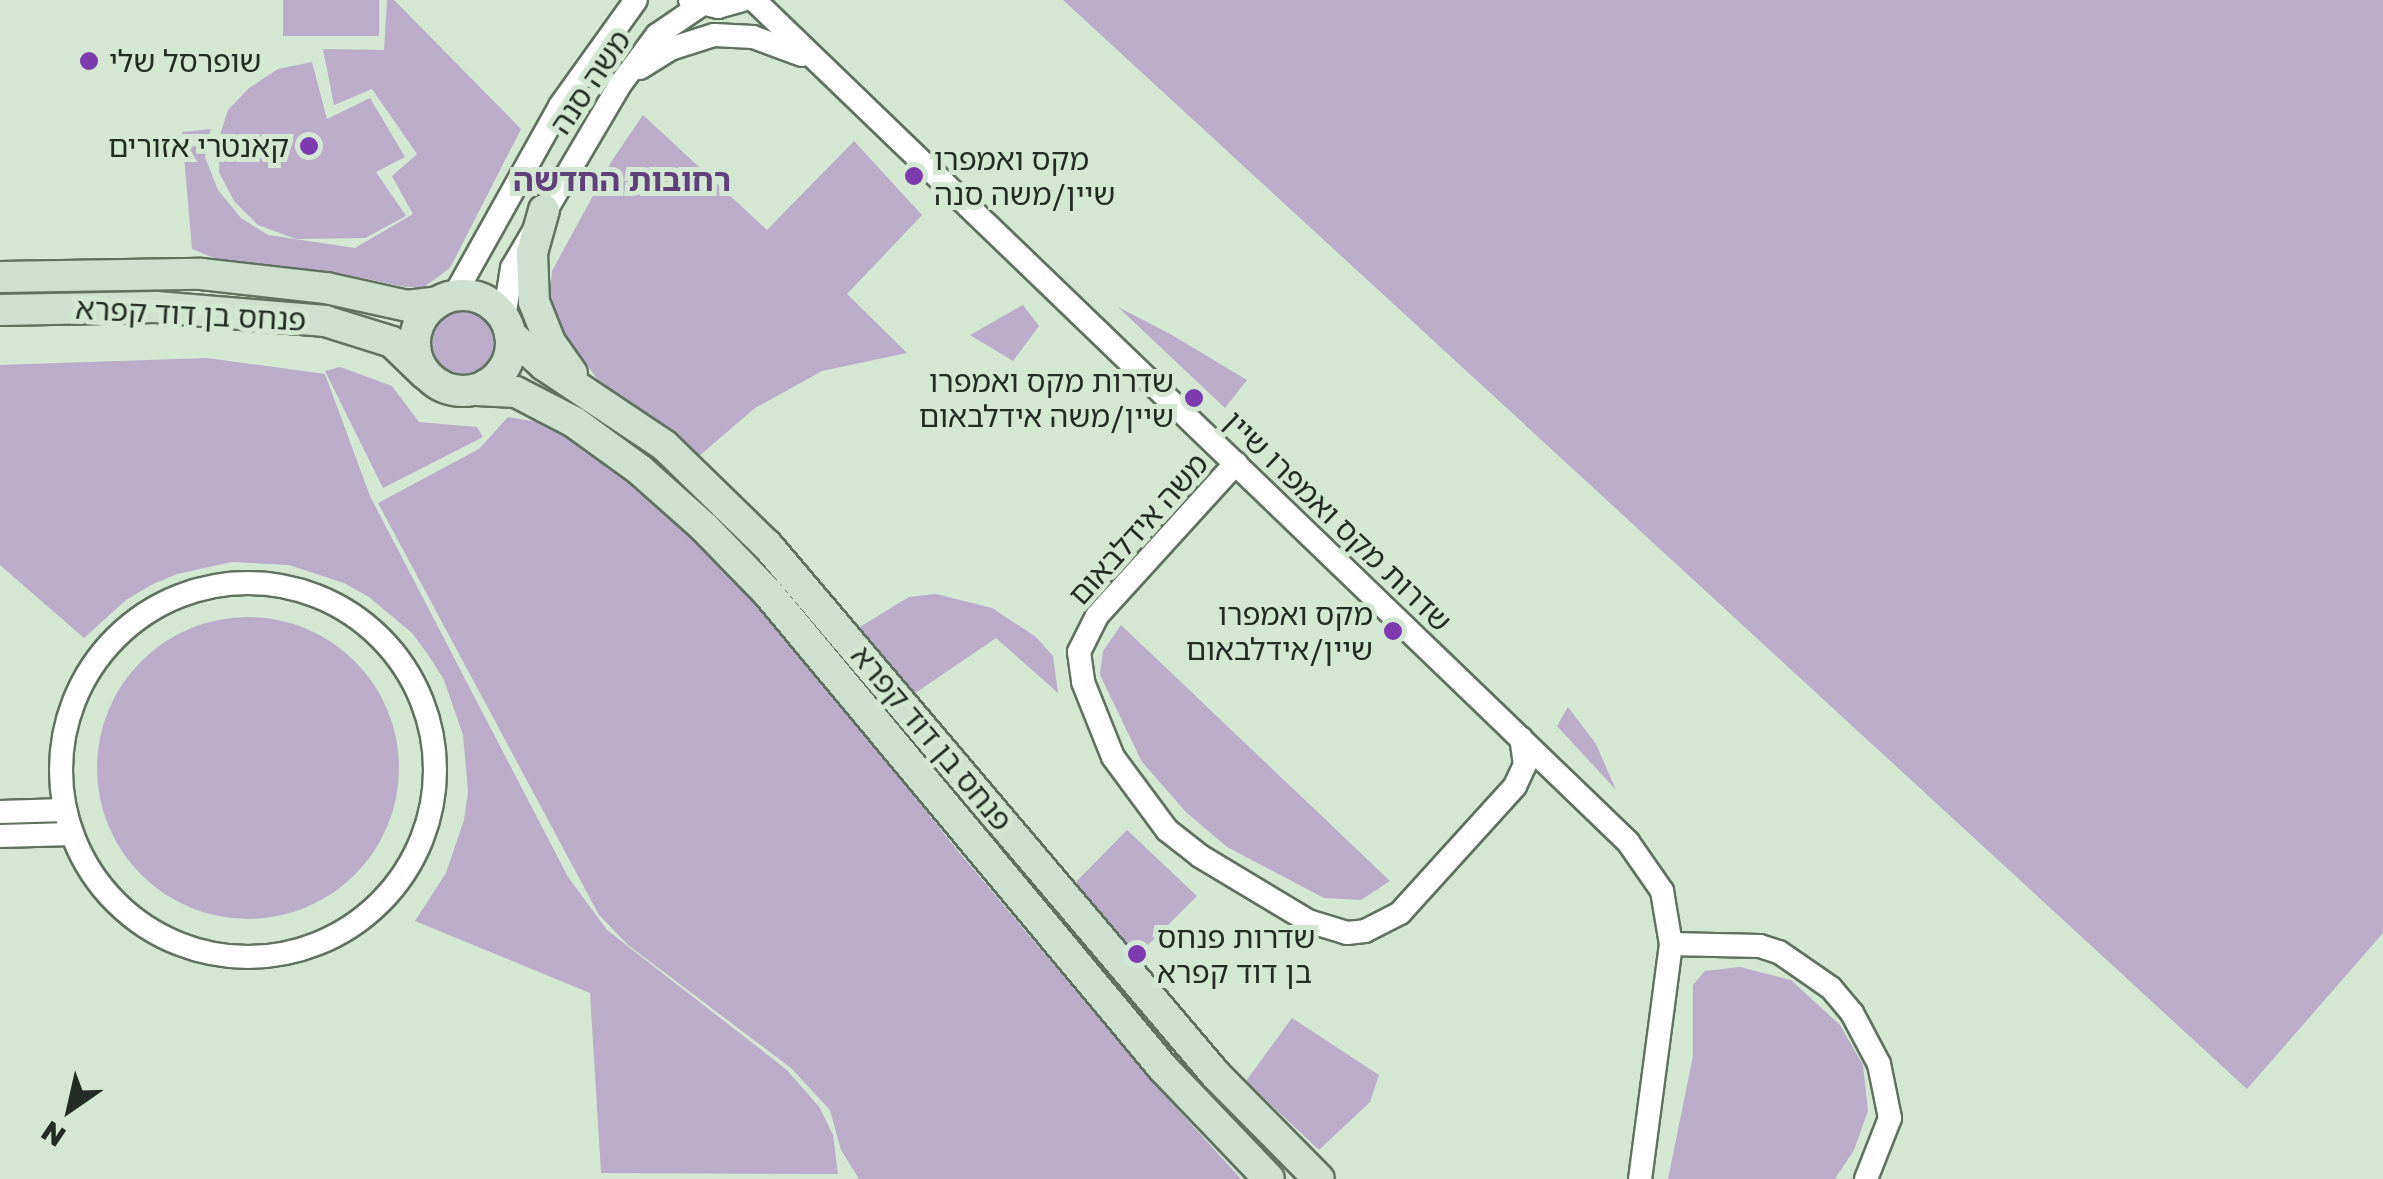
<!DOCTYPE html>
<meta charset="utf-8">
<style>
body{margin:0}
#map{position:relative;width:2383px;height:1179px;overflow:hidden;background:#d3e7d3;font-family:"Golos Text","Noto Sans Hebrew",sans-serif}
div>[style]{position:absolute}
.green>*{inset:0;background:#bbacca;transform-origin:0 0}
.round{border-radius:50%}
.roads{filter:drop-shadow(2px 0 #607160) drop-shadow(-2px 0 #607160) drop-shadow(0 2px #607160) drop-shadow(0 -2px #607160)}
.street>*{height:22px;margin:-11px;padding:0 11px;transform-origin:11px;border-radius:11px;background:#fff}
.street>.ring{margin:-11px;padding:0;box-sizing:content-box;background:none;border:22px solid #fff;border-radius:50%}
.secondary>*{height:30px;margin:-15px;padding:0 15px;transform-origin:15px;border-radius:15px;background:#cee0cf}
.secondary>.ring{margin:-15px;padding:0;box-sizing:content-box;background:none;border:30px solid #cee0cf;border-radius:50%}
.dots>*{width:28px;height:28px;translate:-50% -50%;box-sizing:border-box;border:5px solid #d3e7d3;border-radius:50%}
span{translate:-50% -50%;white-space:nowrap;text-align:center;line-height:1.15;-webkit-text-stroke:10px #d3e7d3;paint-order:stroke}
.poi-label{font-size:30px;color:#242b24}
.left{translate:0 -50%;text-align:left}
.right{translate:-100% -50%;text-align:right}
.street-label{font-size:30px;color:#242b24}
.neighbourhood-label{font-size:32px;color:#60407b;font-weight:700}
.north{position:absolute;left:20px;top:1059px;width:100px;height:100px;-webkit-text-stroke:8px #d3e7d3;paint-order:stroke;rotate:214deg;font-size:28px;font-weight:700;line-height:40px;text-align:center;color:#242b24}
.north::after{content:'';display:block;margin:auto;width:35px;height:45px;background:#242b24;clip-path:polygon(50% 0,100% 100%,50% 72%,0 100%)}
</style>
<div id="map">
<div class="green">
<i style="left:283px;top:0;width:96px;height:36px"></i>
<i style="clip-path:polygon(387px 0,394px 0,521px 129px,450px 268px,424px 287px,406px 287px,339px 273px,231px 265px,192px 249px,182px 132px,211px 129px,205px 157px,218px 190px,241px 218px,268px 235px,355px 248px,413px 214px,392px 176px,417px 154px,372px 89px,334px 105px,323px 49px,384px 50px)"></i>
<i style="clip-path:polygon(1063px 0,2383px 0,2383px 933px,2247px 1089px)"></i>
<i style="clip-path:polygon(312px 62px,327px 119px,370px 98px,405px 157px,376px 172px,406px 216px,365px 238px,296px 239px,258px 225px,234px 201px,219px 172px,220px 135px,228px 110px,249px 88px,278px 69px)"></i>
<i style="clip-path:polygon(643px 115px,767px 230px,854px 141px,922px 215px,847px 294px,907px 353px,822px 371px,755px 408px,699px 456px,598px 380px,558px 325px,550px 295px,552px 271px,613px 159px)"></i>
<i style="clip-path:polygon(1023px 305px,1039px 326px,1013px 361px,970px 335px)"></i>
<i style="clip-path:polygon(1118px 307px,1172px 335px,1247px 380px,1225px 408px)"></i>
<i class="round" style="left:428px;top:309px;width:70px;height:70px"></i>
<i style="clip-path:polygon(207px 358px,325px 374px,370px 496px,568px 877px,607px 930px,787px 1070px,820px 1108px,833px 1135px,838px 1174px,601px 1173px,590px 993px,415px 921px,446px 873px,464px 820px,468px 792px,463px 735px,444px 680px,429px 656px,412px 633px,369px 597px,344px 583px,289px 565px,232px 562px,177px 574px,151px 585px,126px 600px,84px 638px,0 565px,0 365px)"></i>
<i style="clip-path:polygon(340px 367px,392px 386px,419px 422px,477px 427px,483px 437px,383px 488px,325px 371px)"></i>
<i style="clip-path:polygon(508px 417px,568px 427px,629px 478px,763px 608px,958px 851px,1144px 1072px,1241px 1179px,859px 1179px,841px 1150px,830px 1110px,791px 1068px,628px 945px,599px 915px,378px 503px,479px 449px)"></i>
<i style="clip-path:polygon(936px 594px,992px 608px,1036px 637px,1053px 656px,1058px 693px,996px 638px,914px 694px,858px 628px,909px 597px)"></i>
<i class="round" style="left:97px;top:617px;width:302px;height:302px"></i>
<i style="clip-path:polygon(1121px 625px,1390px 881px,1361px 900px,1324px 898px,1227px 847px,1186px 812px,1142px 762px,1100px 675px,1103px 651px)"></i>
<i style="clip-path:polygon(1568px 707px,1596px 744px,1616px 790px,1557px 726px)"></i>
<i style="clip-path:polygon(1127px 830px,1197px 896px,1131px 962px,1071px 887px)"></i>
<i style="clip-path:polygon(1740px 967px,1791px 980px,1840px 1025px,1863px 1065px,1868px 1111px,1854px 1150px,1835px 1179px,1668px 1179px,1693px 1056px,1693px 985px,1705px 971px)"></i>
<i style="clip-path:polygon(1292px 1018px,1379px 1075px,1370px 1102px,1319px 1150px,1246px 1081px)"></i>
</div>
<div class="roads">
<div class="street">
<i style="left:690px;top:0;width:29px;rotate:14deg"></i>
<i style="left:718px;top:7px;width:25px;rotate:-16deg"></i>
<i style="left:754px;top:0;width:1214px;rotate:43.93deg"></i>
<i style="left:1628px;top:842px;width:60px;rotate:55.2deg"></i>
<i style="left:1662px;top:891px;width:54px;rotate:80.4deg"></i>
<i style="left:1671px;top:944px;width:237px;rotate:97.5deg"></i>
<i style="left:640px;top:68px;width:36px;rotate:-32deg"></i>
<i style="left:670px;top:49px;width:46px;rotate:-17.7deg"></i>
<i style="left:714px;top:35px;width:39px;rotate:3deg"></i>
<i style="left:753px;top:37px;width:52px;rotate:20.2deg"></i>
<i style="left:454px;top:296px;width:218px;rotate:-60.8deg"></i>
<i style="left:560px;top:106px;width:130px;rotate:-54.4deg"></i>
<i style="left:504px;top:318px;width:51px;rotate:-80.9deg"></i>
<i style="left:512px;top:268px;width:211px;rotate:-59.5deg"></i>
<i style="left:619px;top:86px;width:64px;rotate:-53.3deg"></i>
<i style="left:657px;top:35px;width:53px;rotate:-34.3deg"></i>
<i style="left:1236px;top:463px;width:207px;rotate:132.3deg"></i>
<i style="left:1097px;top:616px;width:40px;rotate:116.6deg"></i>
<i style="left:1079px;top:652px;width:30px;rotate:82deg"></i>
<i style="left:1083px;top:682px;width:81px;rotate:68.2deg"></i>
<i style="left:1113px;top:757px;width:91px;rotate:53.5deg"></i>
<i style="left:1167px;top:830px;width:42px;rotate:38.2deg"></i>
<i style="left:1200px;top:856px;width:126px;rotate:31deg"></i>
<i style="left:1308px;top:921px;width:41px;rotate:17.1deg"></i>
<i style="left:1347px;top:933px;width:18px;rotate:-6deg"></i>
<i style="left:1365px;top:931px;width:39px;rotate:-27deg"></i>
<i style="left:1400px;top:913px;width:171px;rotate:-47.8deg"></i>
<i style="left:1515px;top:786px;width:23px;rotate:-65deg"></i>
<i style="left:1525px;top:765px;width:27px;rotate:-98deg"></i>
<i class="ring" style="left:61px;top:583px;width:352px;height:352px"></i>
<i style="left:0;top:812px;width:65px;rotate:-1.8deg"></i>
<i style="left:0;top:836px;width:72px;rotate:-1.6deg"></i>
<i style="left:1671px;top:944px;width:89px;rotate:1.3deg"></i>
<i style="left:1760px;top:946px;width:20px;rotate:18deg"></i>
<i style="left:1779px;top:952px;width:63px;rotate:34.7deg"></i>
<i style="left:1831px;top:988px;width:33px;rotate:50deg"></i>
<i style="left:1852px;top:1013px;width:58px;rotate:62.1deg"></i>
<i style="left:1879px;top:1064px;width:55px;rotate:78.5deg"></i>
<i style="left:1890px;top:1118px;width:66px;rotate:111.5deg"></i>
</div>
<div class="secondary">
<i style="left:544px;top:210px;width:45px;rotate:105.6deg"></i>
<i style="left:532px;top:253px;width:49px;rotate:87.7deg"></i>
<i style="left:534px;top:302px;width:43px;rotate:68.2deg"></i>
<i style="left:550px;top:342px;width:38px;rotate:55deg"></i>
<i style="left:0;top:277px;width:201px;rotate:-0.9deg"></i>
<i style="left:201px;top:274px;width:126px;rotate:6.4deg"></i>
<i style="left:326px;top:288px;width:83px;rotate:12.5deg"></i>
<i style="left:407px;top:306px;width:31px;rotate:-7deg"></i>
<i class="ring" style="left:415px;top:295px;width:66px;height:66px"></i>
<i style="left:0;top:310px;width:156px;rotate:-1.1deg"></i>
<i style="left:156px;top:307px;width:170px;rotate:4.7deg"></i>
<i style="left:325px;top:321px;width:70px;rotate:17.4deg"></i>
<i style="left:392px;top:342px;width:46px;rotate:44.1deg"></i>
<i style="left:510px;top:334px;width:46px;rotate:42.4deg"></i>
<i style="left:544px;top:365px;width:144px;rotate:33.7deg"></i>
<i style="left:664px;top:445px;width:144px;rotate:44.2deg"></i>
<i style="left:767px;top:545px;width:695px;rotate:49.73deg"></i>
<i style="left:1216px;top:1075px;width:146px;rotate:45.3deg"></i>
<i style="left:477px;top:390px;width:39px;rotate:3deg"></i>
<i style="left:516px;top:392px;width:65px;rotate:27.3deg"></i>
<i style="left:574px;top:422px;width:82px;rotate:36deg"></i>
<i style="left:640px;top:470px;width:87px;rotate:41.7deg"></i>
<i style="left:705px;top:528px;width:91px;rotate:45.9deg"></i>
<i style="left:768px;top:593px;width:618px;rotate:50.25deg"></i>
<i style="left:1163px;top:1068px;width:153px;rotate:46.3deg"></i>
</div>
</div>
<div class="dots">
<i style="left:89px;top:61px;background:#7e3baf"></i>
<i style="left:309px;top:146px;background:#7e3baf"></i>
<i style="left:914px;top:176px;background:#7e3baf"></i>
<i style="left:1194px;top:398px;background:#7e3baf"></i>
<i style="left:1393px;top:631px;background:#7e3baf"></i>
<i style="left:1137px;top:954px;background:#7e3baf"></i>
</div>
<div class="poi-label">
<span class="left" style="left:109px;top:61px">שופרסל שלי</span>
<span class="right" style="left:289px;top:146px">קאנטרי אזורים</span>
<span class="left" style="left:934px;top:176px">מקס ואמפרו<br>שיין/משה סנה</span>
<span class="right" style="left:1174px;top:398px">שדרות מקס ואמפרו<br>שיין/משה אידלבאום</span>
<span class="right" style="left:1373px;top:631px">מקס ואמפרו<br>שיין/אידלבאום</span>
<span class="left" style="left:1157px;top:954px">שדרות פנחס<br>בן דוד קפרא</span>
</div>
<div class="street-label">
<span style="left:590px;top:82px;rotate:-56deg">משה סנה</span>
<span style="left:191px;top:314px;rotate:3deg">פנחס בן דוד קפרא</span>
<span style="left:1338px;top:521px;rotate:44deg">שדרות מקס ואמפרו שיין</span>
<span style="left:1138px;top:529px;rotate:-48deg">משה אידלבאום</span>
<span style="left:932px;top:738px;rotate:50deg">פנחס בן דוד קפרא</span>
</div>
<div class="neighbourhood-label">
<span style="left:622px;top:179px">רחובות החדשה</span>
</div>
<div class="north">N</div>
</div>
